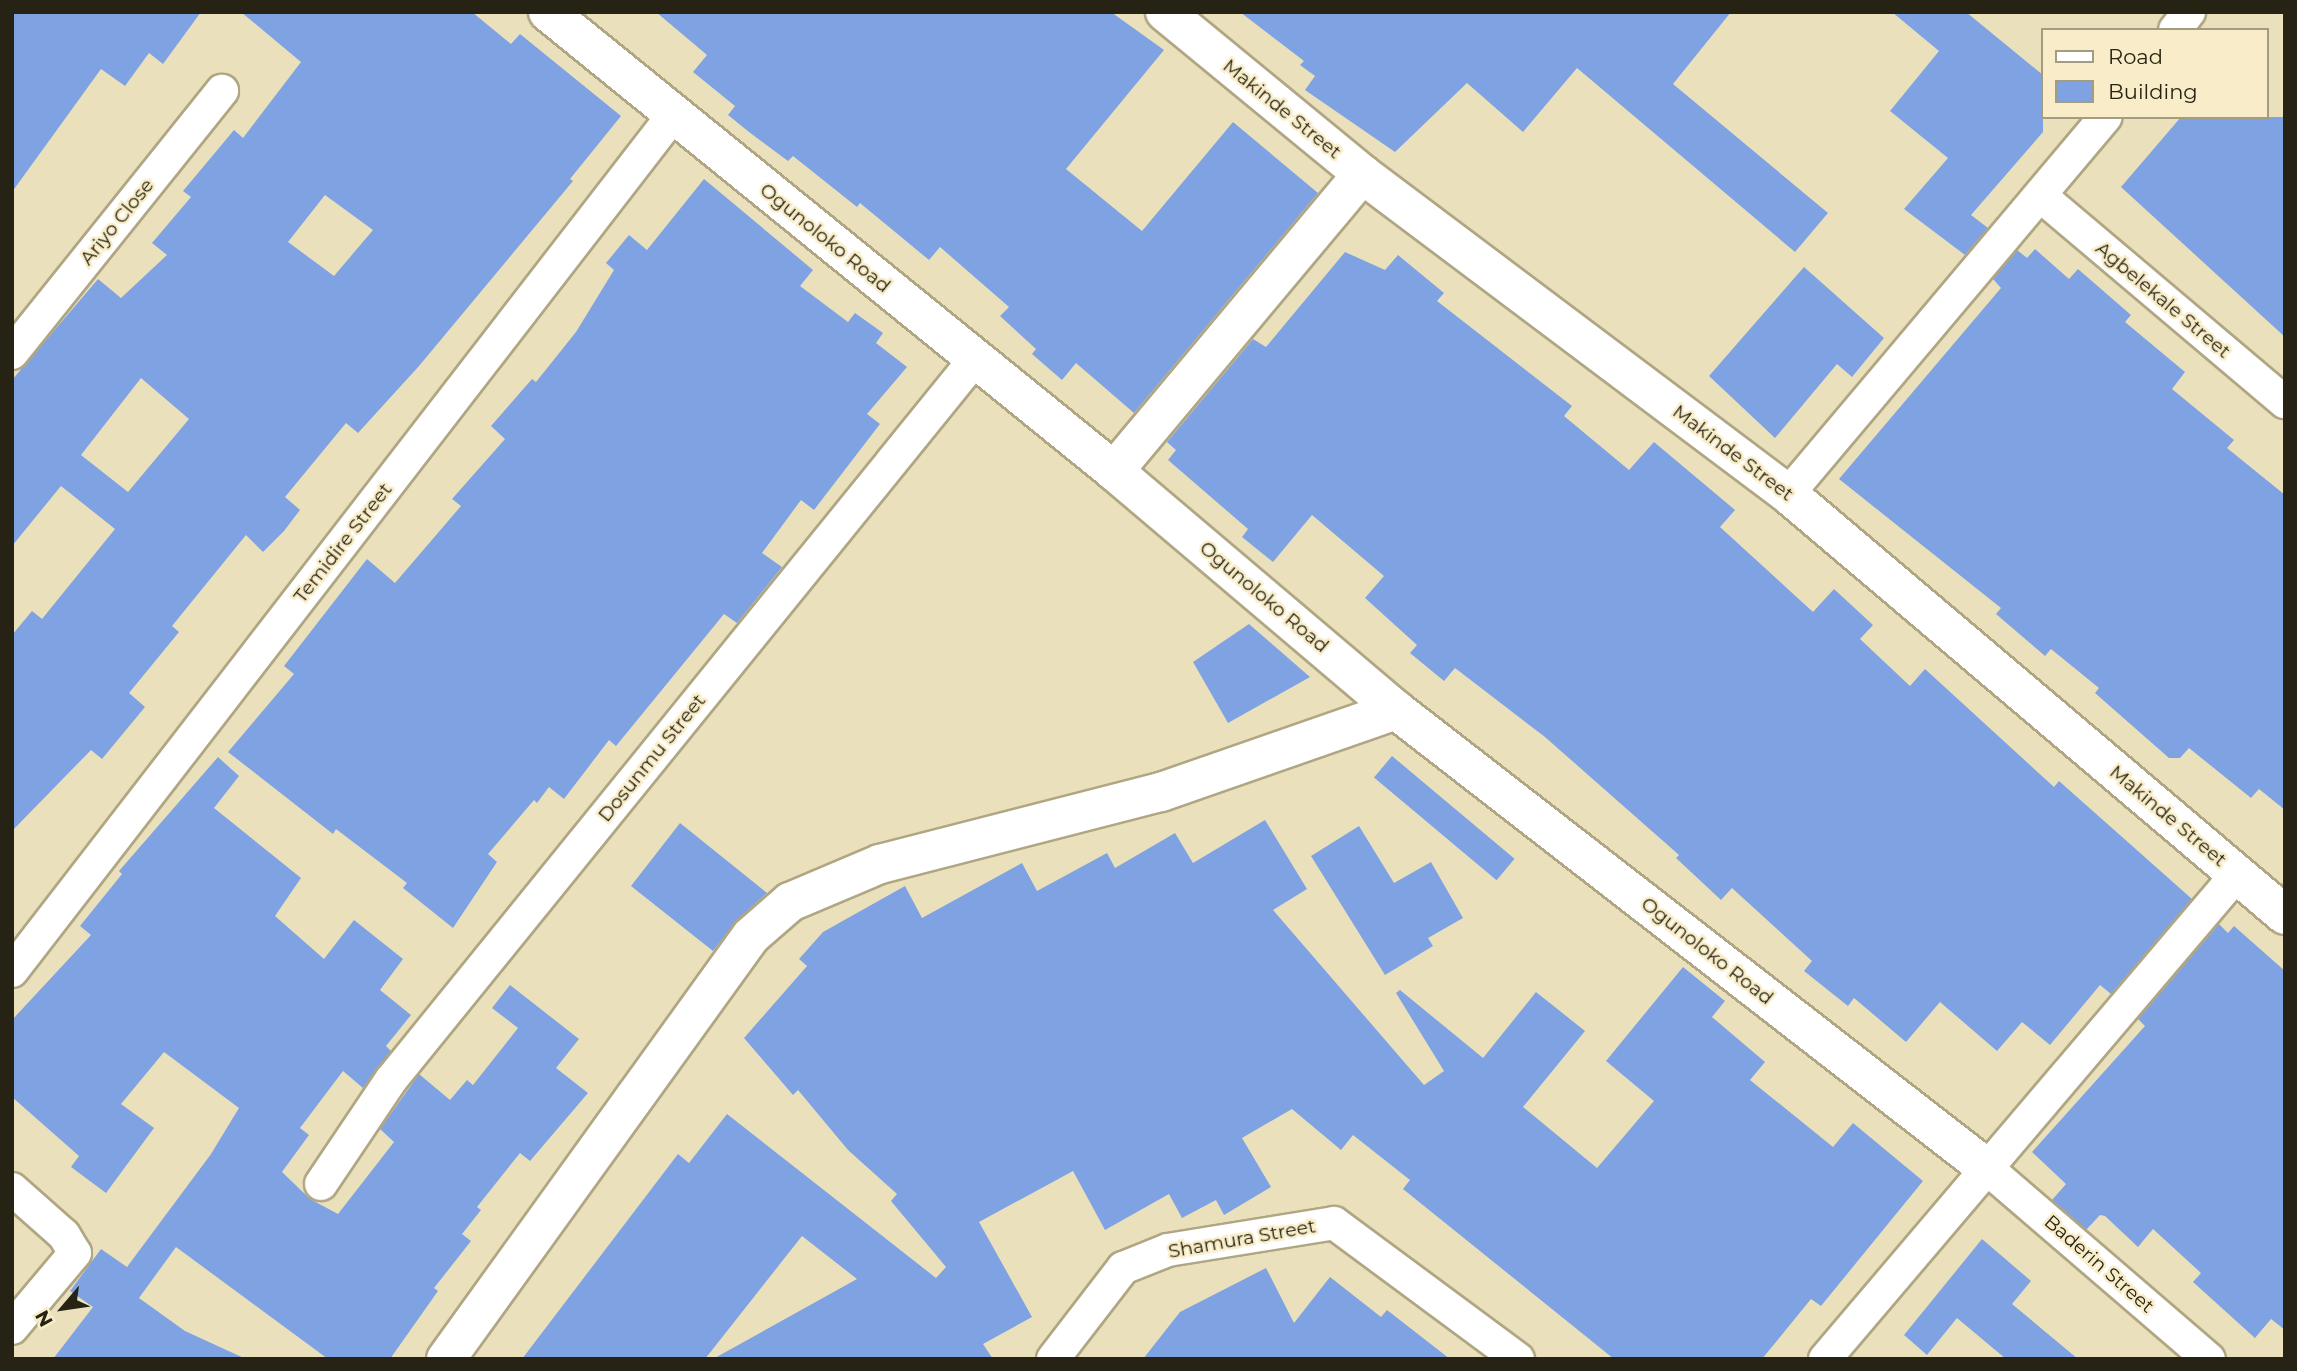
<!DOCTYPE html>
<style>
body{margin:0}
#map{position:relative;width:2297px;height:1371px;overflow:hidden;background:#ebe0bc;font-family:Montserrat,sans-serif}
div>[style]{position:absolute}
.building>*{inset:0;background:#7fa3e2;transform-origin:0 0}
.roads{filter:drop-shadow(2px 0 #b0a683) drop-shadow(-2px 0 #b0a683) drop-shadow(0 2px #b0a683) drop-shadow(0 -2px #b0a683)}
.minor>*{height:32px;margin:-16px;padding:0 16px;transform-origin:16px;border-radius:16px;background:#fff}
.tertiary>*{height:38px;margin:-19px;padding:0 19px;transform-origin:19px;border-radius:19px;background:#fff}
span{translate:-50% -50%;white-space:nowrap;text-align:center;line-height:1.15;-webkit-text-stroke:5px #f8edc8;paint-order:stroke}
.street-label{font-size:19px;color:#262214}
.frame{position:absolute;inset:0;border:14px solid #262214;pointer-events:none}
.legend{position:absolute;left:2041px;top:28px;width:228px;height:91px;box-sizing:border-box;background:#f8edc8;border:2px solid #a49c80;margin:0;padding:9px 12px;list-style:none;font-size:21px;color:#262214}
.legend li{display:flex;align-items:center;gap:14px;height:35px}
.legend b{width:35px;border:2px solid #a49c80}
.north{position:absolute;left:28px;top:1273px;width:70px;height:70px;-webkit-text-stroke:5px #f8edc8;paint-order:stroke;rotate:241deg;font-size:19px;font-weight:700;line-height:28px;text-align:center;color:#262214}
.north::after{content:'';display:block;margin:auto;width:24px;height:32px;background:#262214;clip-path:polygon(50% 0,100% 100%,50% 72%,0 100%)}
</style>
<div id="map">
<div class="building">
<i style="clip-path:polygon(12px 12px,201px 12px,163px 64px,149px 53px,125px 86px,101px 69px,12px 192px)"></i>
<i style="clip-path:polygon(evenodd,241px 12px,472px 12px,511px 44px,520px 34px,621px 116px,570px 179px,573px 181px,419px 366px,358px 433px,346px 423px,285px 497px,300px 510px,284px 531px,263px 552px,246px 535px,172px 626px,179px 632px,129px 693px,145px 707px,102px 759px,91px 750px,12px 831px,12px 635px,32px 611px,42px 619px,115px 529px,61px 486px,12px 546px,12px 380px,98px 279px,121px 298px,167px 255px,152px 243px,191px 197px,183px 191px,234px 130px,243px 138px,301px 62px,241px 12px,325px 195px,373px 230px,334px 276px,288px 242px,325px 195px,241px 12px,141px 378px,189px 419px,128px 492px,81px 455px,141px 378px)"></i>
<i style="clip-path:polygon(656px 12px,1111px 12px,1164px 50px,1066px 169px,1142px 231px,1233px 122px,1318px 193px,1134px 413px,1076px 363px,1062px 380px,1032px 354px,1036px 349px,1000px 316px,1009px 307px,940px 247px,929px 260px,860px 203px,857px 207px,793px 156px,788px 161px,749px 132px,728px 115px,735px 106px,693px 72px,707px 55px)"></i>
<i style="clip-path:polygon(1240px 12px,1731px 12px,1673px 84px,1828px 213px,1795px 252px,1577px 68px,1523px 132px,1467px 83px,1395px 152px,1305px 90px,1315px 76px,1300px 65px,1304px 61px)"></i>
<i style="clip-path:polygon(1892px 12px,1966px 12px,2043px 75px,2043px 132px,1971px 215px,1988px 228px,1965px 255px,1904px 209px,1948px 158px,1890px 111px,1939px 51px)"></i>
<i style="clip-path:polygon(2181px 117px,2285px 117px,2285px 337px,2121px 187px)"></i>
<i style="clip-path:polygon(704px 179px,813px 270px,800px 286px,848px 322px,855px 313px,883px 333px,876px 343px,907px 367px,867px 414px,880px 424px,814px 510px,801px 500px,762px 553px,782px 567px,737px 623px,724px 614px,616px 746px,609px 740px,564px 799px,549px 787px,537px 803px,534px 800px,488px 854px,497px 862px,453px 928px,403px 888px,407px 883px,336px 829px,333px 834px,228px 752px,294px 674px,284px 666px,367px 559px,395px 583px,461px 506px,452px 499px,505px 439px,491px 426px,532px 379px,536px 382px,576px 332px,614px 270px,606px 263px,629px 235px,647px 250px)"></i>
<i style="clip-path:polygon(2035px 249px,2069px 279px,2078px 269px,2131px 315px,2125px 322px,2185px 372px,2172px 389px,2234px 440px,2227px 448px,2285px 495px,2285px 810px,2259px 789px,2251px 798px,2189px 748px,2180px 758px,2169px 758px,2095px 693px,2099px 688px,2051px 649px,2045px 656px,1996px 614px,2001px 608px,1839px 479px,2001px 288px,1993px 279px,2017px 250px,2027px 258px)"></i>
<i style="clip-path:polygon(1345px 252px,1385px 270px,1398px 255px,1444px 293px,1437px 301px,1572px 406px,1564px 416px,1629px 470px,1654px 442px,1735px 510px,1720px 527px,1813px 612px,1834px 589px,1873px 625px,1860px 639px,1910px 686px,1925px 669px,2054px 787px,2059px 781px,2192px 899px,2111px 994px,2100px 985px,2050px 1045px,2022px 1022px,1997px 1051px,1940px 1002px,1906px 1042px,1854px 998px,1848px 1006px,1804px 971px,1812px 961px,1732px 888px,1721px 900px,1676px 858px,1679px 855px,1545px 737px,1455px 668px,1444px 681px,1410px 653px,1417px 645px,1365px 598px,1384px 576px,1312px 515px,1273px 562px,1242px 537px,1248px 529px,1168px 460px,1176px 450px,1167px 442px,1253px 339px,1266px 347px)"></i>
<i style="clip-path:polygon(1804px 267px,1884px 338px,1852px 377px,1837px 364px,1775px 438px,1709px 376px)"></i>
<i style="clip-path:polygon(1249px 624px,1310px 677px,1228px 723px,1193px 662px)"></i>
<i style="left:1392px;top:756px;width:160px;height:28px;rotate:40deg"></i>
<i style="clip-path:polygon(218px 757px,239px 776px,214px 808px,301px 878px,275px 916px,324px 959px,354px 920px,403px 959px,380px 990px,411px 1015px,386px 1046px,391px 1051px,363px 1088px,343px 1071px,300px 1128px,309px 1135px,282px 1172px,310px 1199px,338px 1214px,394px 1142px,380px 1129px,419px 1074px,450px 1100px,467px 1080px,473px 1085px,518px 1028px,492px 1008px,510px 985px,579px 1039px,556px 1068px,588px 1093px,530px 1161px,520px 1153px,477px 1207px,481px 1210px,462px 1234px,471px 1241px,434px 1288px,438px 1291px,390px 1359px,328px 1359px,176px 1247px,139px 1298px,185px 1331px,246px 1359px,53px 1359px,93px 1307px,70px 1291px,101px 1249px,127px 1267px,211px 1154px,239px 1108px,164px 1052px,121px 1104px,154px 1128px,106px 1193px,71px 1167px,79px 1156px,12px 1097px,12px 1020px,91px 935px,80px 926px,122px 874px,119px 871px)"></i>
<i style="clip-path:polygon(1265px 820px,1307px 889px,1273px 910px,1424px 1085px,1444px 1071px,1396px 993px,1400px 990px,1483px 1058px,1536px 992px,1585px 1031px,1523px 1107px,1597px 1168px,1654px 1101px,1606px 1061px,1683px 967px,1725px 1001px,1712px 1017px,1765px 1062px,1750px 1080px,1833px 1147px,1853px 1123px,1923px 1181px,1821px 1306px,1811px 1299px,1762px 1359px,1614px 1359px,1403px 1189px,1410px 1180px,1353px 1135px,1341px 1150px,1292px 1109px,1242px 1138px,1271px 1187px,1224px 1215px,1216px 1200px,1182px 1218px,1169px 1194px,1105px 1230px,1073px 1171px,979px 1222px,1032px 1317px,983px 1344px,993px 1359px,713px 1359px,857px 1279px,802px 1236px,705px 1359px,522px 1359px,678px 1154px,689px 1163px,727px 1114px,936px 1278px,946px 1267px,891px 1201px,897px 1194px,848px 1150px,798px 1090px,793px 1095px,744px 1038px,807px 966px,799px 959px,823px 932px,905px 886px,922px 918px,1022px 863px,1037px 891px,1107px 853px,1115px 868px,1175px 833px,1193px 863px)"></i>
<i style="clip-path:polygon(680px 823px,767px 893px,737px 920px,713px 951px,631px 886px)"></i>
<i style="clip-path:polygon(1359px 826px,1394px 883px,1431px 862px,1463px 918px,1428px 938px,1433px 946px,1385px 975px,1311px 856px)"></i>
<i style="clip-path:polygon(2219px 924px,2228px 933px,2234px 926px,2285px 971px,2285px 1330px,2271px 1319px,2255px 1338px,2193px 1282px,2201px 1273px,2153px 1229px,2138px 1247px,2105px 1216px,2100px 1215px,2086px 1230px,2052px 1200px,2066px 1184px,2032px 1152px,2145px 1026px,2138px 1019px)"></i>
<i style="clip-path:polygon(1982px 1239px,2031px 1281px,2012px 1304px,2078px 1359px,2006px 1359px,1957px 1318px,1927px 1355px,1904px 1335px)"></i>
<i style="clip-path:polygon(1266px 1268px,1294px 1323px,1330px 1277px,1381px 1317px,1387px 1310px,1450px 1359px,1143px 1359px,1180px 1312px)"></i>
</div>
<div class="roads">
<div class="minor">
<i style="left:2175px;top:30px;width:23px;rotate:-52deg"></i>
<i style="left:2042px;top:197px;width:318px;rotate:40.2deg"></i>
<i style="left:12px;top:353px;width:336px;rotate:-51.3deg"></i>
<i style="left:1788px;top:494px;width:493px;rotate:-49.9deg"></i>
<i style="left:12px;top:971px;width:1082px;rotate:-52.32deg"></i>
<i style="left:1989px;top:1170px;width:290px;rotate:40.7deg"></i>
<i style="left:321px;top:1184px;width:125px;rotate:-56.1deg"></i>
<i style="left:391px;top:1080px;width:928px;rotate:-50.99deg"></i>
<i style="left:12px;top:1189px;width:69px;rotate:41.5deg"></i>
<i style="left:64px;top:1235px;width:21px;rotate:59deg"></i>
<i style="left:75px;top:1253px;width:98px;rotate:130deg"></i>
<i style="left:1053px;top:1359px;width:115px;rotate:-52.4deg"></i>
<i style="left:1123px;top:1268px;width:48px;rotate:-21.8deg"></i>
<i style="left:1168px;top:1250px;width:168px;rotate:-9.2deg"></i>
<i style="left:1334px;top:1223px;width:229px;rotate:36.5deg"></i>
<i style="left:1825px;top:1359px;width:636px;rotate:-49.65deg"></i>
</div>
<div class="tertiary">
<i style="left:548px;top:12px;width:729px;rotate:39.04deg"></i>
<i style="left:1114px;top:471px;width:370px;rotate:40.3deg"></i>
<i style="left:1396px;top:710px;width:750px;rotate:37.8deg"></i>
<i style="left:1165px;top:12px;width:255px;rotate:39.4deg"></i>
<i style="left:1362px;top:174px;width:533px;rotate:36.91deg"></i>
<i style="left:1788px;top:494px;width:651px;rotate:40.27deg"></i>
<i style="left:1114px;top:471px;width:387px;rotate:-50.1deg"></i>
<i style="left:446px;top:1359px;width:521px;rotate:-54.21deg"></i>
<i style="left:751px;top:936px;width:52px;rotate:-41.1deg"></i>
<i style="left:790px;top:902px;width:98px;rotate:-22.9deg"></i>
<i style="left:880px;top:864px;width:290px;rotate:-14.4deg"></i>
<i style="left:1161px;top:792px;width:249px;rotate:-19.2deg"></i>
</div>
</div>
<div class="street-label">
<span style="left:1282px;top:109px;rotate:39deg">Makinde Street</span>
<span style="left:117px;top:222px;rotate:-51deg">Ariyo Close</span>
<span style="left:825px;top:238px;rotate:39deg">Ogunoloko Road</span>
<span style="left:2163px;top:300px;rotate:40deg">Agbelekale Street</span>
<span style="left:1733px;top:453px;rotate:37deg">Makinde Street</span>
<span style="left:343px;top:543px;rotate:-52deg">Temidire Street</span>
<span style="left:1264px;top:597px;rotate:40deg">Ogunoloko Road</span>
<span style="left:652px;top:758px;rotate:-51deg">Dosunmu Street</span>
<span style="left:2168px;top:816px;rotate:40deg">Makinde Street</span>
<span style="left:1707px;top:951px;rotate:38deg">Ogunoloko Road</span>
<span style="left:1242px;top:1239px;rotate:-10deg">Shamura Street</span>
<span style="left:2099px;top:1264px;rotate:41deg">Baderin Street</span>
</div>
<div class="frame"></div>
<ul class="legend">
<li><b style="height:9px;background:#fff"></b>Road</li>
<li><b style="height:19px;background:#7fa3e2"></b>Building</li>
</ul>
<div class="north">N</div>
</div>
